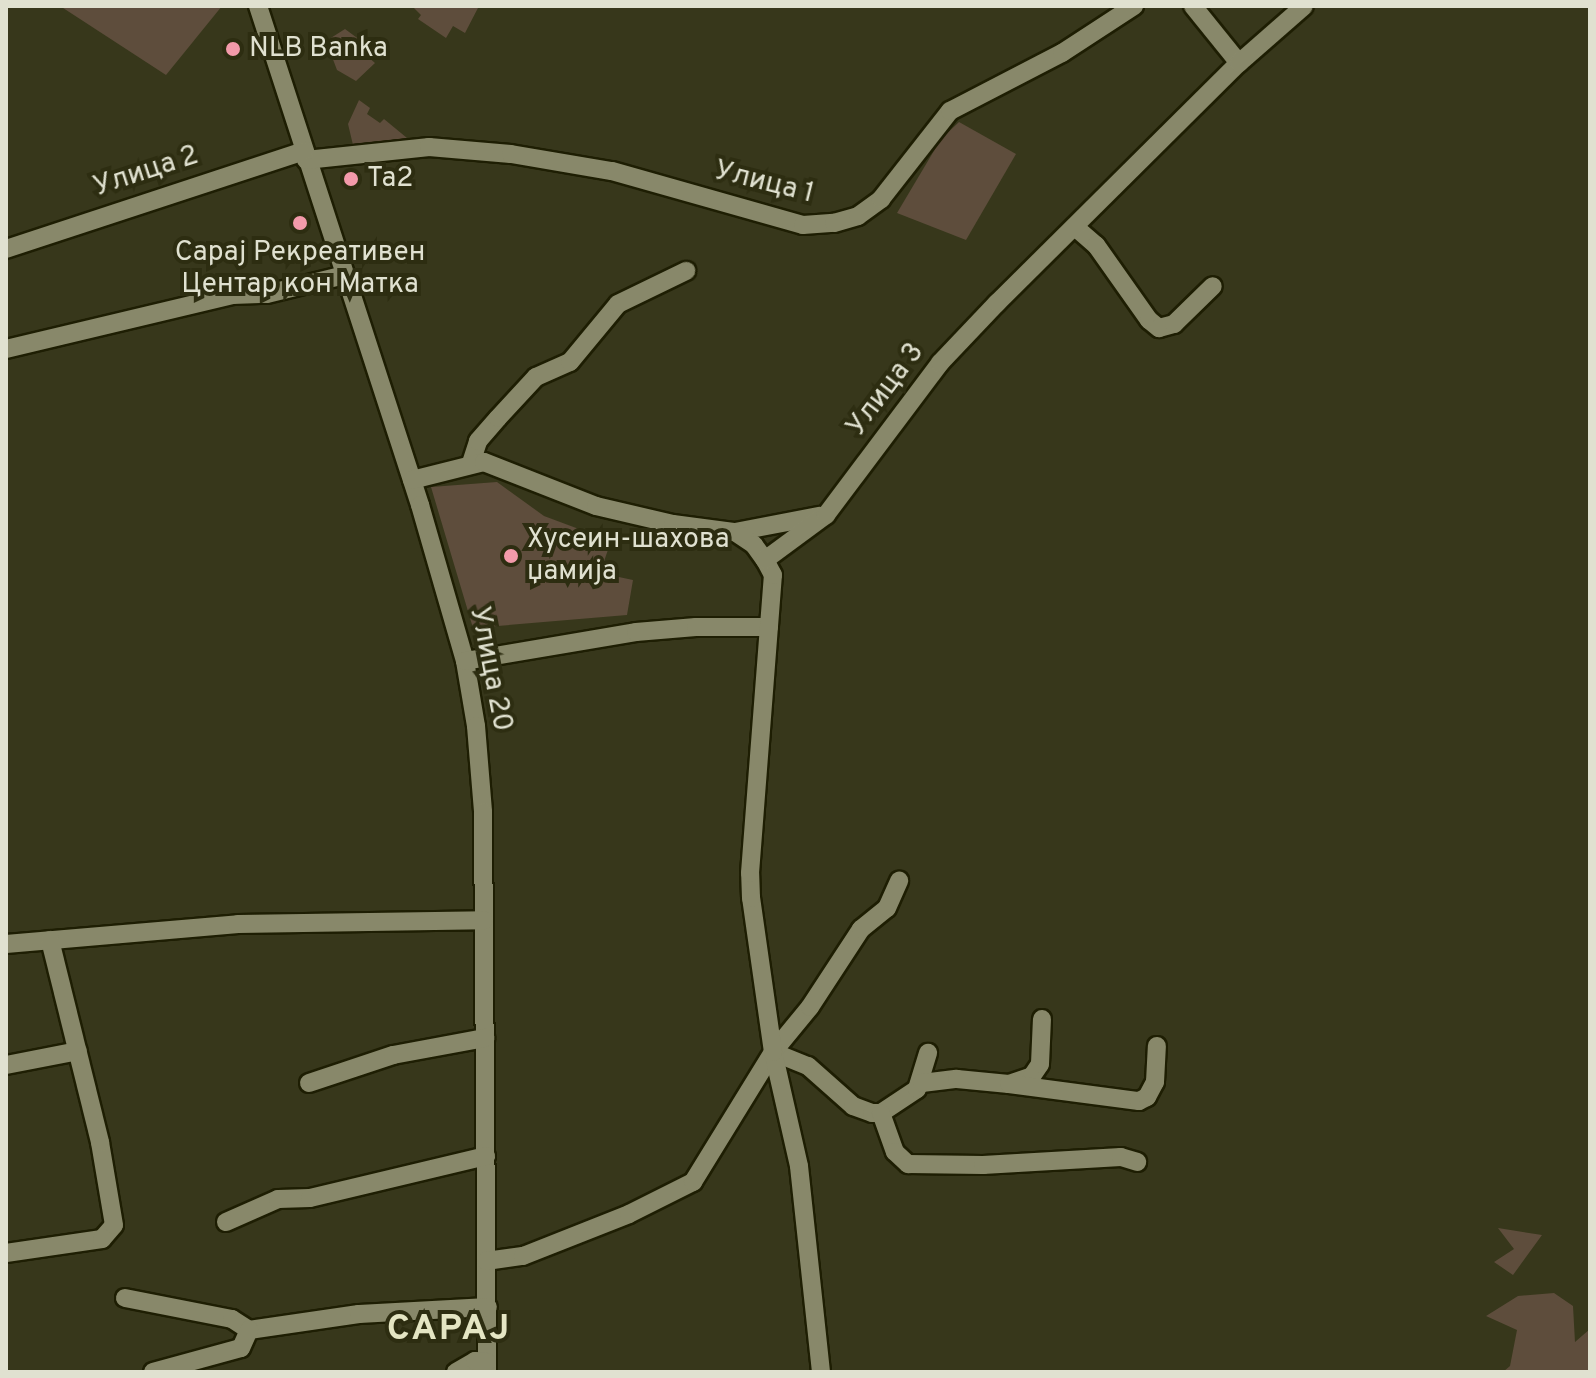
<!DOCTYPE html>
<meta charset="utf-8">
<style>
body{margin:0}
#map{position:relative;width:1596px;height:1378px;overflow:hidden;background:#37371b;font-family:Overpass,sans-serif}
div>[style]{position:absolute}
.green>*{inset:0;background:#5e4d3c}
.roads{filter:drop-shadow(2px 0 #1e1e03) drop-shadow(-2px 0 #1e1e03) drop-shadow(0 2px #1e1e03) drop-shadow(0 -2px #1e1e03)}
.minor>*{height:18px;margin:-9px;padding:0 9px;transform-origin:9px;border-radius:9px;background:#88886a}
.dots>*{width:22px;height:22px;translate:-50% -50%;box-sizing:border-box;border:4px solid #2d2d11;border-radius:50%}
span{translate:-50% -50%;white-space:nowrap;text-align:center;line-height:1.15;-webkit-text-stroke:8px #2d2d11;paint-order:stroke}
.poi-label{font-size:28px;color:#e0e1d0}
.left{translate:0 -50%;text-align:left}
.street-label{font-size:28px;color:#e0e1d0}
.district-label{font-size:36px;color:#e4e5c3;font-weight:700;letter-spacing:2px}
.frame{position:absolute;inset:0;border:8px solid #e0e1d0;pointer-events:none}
</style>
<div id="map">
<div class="green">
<i style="clip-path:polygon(60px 6px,222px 6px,166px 75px)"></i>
<i style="clip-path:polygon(412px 6px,479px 6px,465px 33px,453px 26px,446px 38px,418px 19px,421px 15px)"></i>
<i style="clip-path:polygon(345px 29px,364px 43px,359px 49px,375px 63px,356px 81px,337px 70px,326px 41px)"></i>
<i style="clip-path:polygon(359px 100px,370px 108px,367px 114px,380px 123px,384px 119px,407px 138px,353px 145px,348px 124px)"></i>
<i style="clip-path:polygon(959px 122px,1016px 154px,966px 240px,897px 213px,941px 139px)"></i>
<i style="clip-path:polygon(497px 482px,544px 516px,611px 541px,600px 573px,633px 580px,627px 615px,473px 628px,431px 487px)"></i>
<i style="clip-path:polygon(1498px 1228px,1542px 1235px,1513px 1275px,1494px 1262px,1514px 1249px)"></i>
<i style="clip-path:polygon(1554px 1293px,1573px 1306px,1575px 1342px,1590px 1329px,1590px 1372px,1503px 1372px,1510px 1366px,1517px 1330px,1486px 1316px,1518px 1296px)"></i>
</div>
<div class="roads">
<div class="minor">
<i style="left:258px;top:6px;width:525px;rotate:72.01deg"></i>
<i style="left:420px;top:505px;width:162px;rotate:73.9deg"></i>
<i style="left:465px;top:661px;width:66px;rotate:80.4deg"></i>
<i style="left:476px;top:726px;width:86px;rotate:85.3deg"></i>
<i style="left:483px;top:812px;width:560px;rotate:89.59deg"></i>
<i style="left:1193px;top:6px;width:73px;rotate:51.1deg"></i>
<i style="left:306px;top:160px;width:124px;rotate:-6deg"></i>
<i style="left:429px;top:147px;width:82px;rotate:4.9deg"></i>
<i style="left:511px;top:154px;width:102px;rotate:9.6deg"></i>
<i style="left:612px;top:171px;width:198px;rotate:15.8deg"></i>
<i style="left:803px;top:225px;width:31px;rotate:-4deg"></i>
<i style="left:834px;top:223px;width:25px;rotate:-16deg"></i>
<i style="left:858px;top:216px;width:29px;rotate:-36deg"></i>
<i style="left:881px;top:199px;width:112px;rotate:-51.9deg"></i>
<i style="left:950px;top:111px;width:126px;rotate:-27.4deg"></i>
<i style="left:1062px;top:53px;width:86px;rotate:-33.1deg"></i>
<i style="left:1075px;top:227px;width:28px;rotate:41deg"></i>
<i style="left:1096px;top:245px;width:92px;rotate:54.8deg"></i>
<i style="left:1149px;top:320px;width:13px;rotate:39deg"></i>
<i style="left:1159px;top:328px;width:16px;rotate:-15deg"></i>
<i style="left:1174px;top:324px;width:54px;rotate:-44.3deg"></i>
<i style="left:6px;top:249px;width:314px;rotate:-18.2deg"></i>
<i style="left:6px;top:349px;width:232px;rotate:-13.4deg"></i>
<i style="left:232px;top:295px;width:35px;rotate:-2deg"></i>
<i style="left:267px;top:294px;width:80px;rotate:-13.7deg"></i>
<i style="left:471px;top:463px;width:23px;rotate:-72deg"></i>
<i style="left:478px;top:441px;width:30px;rotate:-49deg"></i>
<i style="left:498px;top:418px;width:56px;rotate:-47.2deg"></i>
<i style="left:536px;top:377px;width:37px;rotate:-24deg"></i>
<i style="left:570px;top:362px;width:75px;rotate:-50.4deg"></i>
<i style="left:618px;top:304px;width:76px;rotate:-25.9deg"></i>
<i style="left:412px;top:480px;width:74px;rotate:-14deg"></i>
<i style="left:484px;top:462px;width:120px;rotate:21.4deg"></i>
<i style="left:596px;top:506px;width:79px;rotate:13.2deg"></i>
<i style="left:673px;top:524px;width:63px;rotate:7.4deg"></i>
<i style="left:735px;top:532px;width:86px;rotate:-10.8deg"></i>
<i style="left:735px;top:532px;width:23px;rotate:34deg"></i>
<i style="left:754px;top:545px;width:19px;rotate:54deg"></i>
<i style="left:465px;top:661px;width:173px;rotate:-9.6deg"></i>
<i style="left:636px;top:632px;width:60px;rotate:-4.8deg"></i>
<i style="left:696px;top:627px;width:73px"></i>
<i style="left:6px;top:944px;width:233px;rotate:-4.9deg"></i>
<i style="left:238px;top:924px;width:246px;rotate:-0.9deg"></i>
<i style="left:773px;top:1052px;width:38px;rotate:22deg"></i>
<i style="left:808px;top:1066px;width:60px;rotate:41.6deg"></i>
<i style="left:853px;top:1106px;width:20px;rotate:20deg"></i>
<i style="left:872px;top:1113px;width:9px"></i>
<i style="left:881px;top:1113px;width:43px;rotate:-33.7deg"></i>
<i style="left:917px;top:1089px;width:38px;rotate:-73deg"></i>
<i style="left:6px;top:1065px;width:73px;rotate:-11deg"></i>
<i style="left:309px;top:1083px;width:89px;rotate:-18.4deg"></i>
<i style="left:393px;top:1055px;width:94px;rotate:-10.5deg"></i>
<i style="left:922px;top:1083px;width:35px;rotate:-7deg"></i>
<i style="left:957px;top:1079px;width:52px;rotate:5.5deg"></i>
<i style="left:1009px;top:1084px;width:24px;rotate:-19deg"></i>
<i style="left:1032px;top:1076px;width:14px;rotate:-56deg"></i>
<i style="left:1040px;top:1064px;width:45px;rotate:-87.5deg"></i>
<i style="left:1009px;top:1084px;width:131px;rotate:7.5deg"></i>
<i style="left:1139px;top:1101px;width:9px;rotate:-27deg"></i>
<i style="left:1147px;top:1097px;width:17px;rotate:-62deg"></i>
<i style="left:1155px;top:1082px;width:36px;rotate:-87deg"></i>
<i style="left:881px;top:1113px;width:41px;rotate:70.3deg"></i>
<i style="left:895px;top:1152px;width:18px;rotate:43deg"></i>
<i style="left:908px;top:1164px;width:75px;rotate:0.8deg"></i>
<i style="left:983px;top:1165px;width:138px;rotate:-3.3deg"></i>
<i style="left:1121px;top:1157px;width:17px;rotate:17deg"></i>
<i style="left:226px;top:1222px;width:57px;rotate:-23.9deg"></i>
<i style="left:278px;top:1199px;width:32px;rotate:-2deg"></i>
<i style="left:310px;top:1198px;width:181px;rotate:-13.4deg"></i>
<i style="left:6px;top:1253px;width:97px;rotate:-8.3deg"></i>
<i style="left:102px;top:1239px;width:18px;rotate:-49deg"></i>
<i style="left:114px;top:1225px;width:84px;rotate:-99.6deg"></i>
<i style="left:100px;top:1142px;width:208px;rotate:-103.9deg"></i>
<i style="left:486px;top:1261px;width:37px;rotate:-8deg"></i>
<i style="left:523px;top:1256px;width:114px;rotate:-21.6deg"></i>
<i style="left:629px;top:1214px;width:72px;rotate:-26.6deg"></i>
<i style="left:693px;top:1182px;width:153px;rotate:-58.4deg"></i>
<i style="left:773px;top:1052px;width:58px;rotate:-50.6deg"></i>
<i style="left:810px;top:1007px;width:93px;rotate:-56.8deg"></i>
<i style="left:861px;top:929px;width:33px;rotate:-39deg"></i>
<i style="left:887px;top:908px;width:30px;rotate:-66deg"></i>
<i style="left:125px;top:1298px;width:109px;rotate:11.1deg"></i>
<i style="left:232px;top:1319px;width:20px;rotate:33deg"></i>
<i style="left:249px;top:1330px;width:111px;rotate:-8.3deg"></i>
<i style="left:359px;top:1314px;width:129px;rotate:-3.1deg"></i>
<i style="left:153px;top:1372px;width:91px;rotate:-15.3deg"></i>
<i style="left:241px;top:1348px;width:20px;rotate:-66deg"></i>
<i style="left:456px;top:1372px;width:22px;rotate:-30deg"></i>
<i style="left:475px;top:1361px;width:12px;rotate:5deg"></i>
<i style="left:821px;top:1372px;width:207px;rotate:-96.1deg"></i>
<i style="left:799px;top:1166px;width:117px;rotate:-102.8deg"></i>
<i style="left:773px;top:1052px;width:156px;rotate:-98.1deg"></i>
<i style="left:751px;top:898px;width:25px;rotate:-92deg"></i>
<i style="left:750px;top:873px;width:299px;rotate:-85.6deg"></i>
<i style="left:773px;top:575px;width:17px;rotate:-118deg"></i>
<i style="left:765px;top:560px;width:76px;rotate:-36.4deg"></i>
<i style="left:826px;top:515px;width:190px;rotate:-53.1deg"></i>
<i style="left:940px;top:363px;width:83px;rotate:-46.5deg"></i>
<i style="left:997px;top:303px;width:341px;rotate:-44.8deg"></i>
<i style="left:1239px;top:63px;width:86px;rotate:-41.2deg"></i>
</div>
</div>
<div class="dots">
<i style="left:233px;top:49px;background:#f39aaa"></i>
<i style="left:351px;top:179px;background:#f39aaa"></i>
<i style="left:300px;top:223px;background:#f39aaa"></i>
<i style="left:511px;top:556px;background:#f39aaa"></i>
</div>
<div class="poi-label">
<span class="left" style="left:249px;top:49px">NLB Banka</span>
<span class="left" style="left:367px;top:179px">Ta2</span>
<span style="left:300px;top:269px">Сарај Рекреативен<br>Центар кон Матка</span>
<span class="left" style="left:527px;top:556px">Хусеин-шахова<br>џамија</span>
</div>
<div class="street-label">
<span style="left:146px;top:172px;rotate:-18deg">Улица 2</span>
<span style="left:764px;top:183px;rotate:14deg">Улица 1</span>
<span style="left:886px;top:390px;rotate:-53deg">Улица 3</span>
<span style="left:490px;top:669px;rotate:79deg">Улица 20</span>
</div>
<div class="district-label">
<span style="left:449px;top:1331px">САРАЈ</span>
</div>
<div class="frame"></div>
</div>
